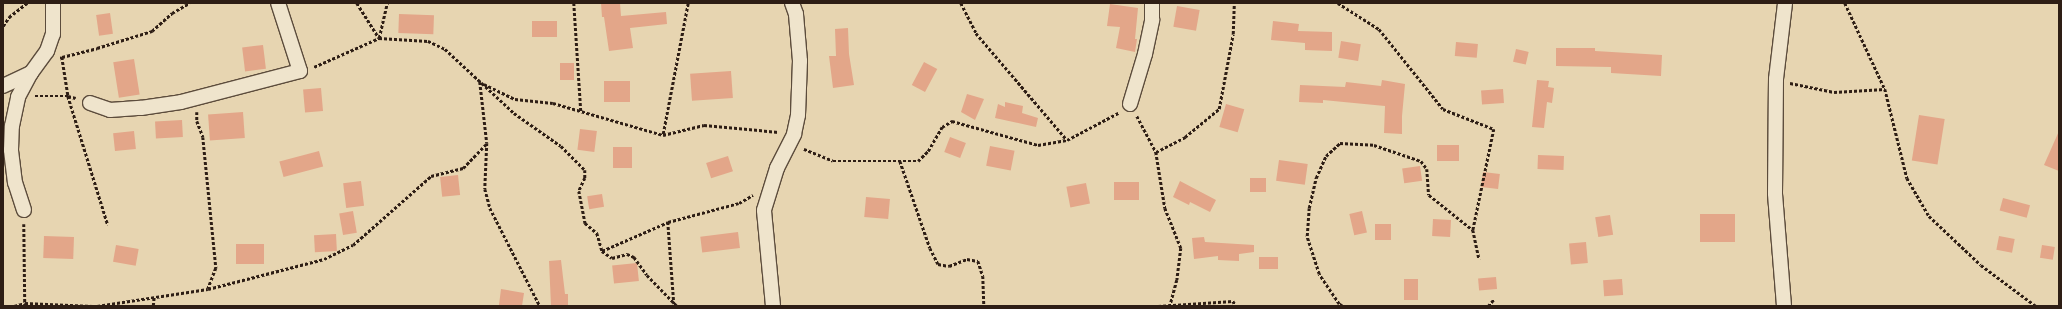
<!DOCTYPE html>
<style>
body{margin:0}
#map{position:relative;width:2062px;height:309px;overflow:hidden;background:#e7d5b1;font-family:"Libre Caslon Text",serif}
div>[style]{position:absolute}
.building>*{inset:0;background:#e3a689;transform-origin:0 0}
.path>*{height:2.5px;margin-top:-1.25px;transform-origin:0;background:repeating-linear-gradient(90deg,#2e1e15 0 3px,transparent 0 5px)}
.roads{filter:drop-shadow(1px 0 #5c4c3c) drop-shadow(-1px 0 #5c4c3c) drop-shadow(0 1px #5c4c3c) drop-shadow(0 -1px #5c4c3c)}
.minor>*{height:14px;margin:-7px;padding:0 7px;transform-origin:7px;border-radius:7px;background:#efe4cc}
span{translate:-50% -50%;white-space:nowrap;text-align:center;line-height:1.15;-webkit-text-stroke:3.5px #efe4cc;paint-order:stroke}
.frame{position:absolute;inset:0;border:4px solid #2e1e15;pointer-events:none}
</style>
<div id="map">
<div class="building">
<i style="clip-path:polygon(601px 3px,620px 3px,621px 16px,666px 12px,667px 24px,630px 28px,633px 48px,609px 51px,604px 17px,602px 17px)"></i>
<i style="clip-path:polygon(1110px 4px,1138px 8px,1135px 39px,1137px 39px,1135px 52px,1116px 48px,1120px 27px,1107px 26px)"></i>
<i style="left:1177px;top:6px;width:23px;height:21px;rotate:10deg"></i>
<i style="left:110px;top:13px;width:21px;height:14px;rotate:82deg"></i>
<i style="left:399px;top:14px;width:35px;height:19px;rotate:2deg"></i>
<i style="left:532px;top:21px;width:25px;height:16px"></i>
<i style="clip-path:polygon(1273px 21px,1299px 24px,1298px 31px,1332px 32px,1332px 51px,1305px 50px,1305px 43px,1271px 40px)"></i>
<i style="clip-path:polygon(848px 28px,849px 54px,854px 85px,833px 88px,829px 56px,836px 56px,835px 29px)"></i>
<i style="left:1341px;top:41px;width:20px;height:17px;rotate:9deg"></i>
<i style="left:1456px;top:42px;width:22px;height:14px;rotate:5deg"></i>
<i style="left:263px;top:45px;width:24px;height:21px;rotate:83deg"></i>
<i style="clip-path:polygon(1556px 48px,1595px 48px,1595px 51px,1662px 55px,1661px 76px,1611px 73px,1611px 67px,1556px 66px)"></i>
<i style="left:1516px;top:49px;width:13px;height:13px;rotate:13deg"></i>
<i style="left:134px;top:59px;width:36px;height:21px;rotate:81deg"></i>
<i style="left:924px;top:62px;width:15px;height:26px;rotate:28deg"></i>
<i style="left:560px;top:63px;width:14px;height:17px"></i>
<i style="left:731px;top:71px;width:27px;height:41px;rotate:86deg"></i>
<i style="clip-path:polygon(1382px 80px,1405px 84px,1402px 116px,1402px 134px,1384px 133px,1385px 106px,1323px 100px,1323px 103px,1299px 102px,1300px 85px,1345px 87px,1346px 82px,1381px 86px)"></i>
<i style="clip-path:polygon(1537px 80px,1549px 81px,1548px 87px,1554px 88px,1552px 103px,1547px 102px,1544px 128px,1532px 127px)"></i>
<i style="left:630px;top:81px;width:21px;height:26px;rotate:90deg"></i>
<i style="left:321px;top:88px;width:23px;height:18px;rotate:85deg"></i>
<i style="left:1503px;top:89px;width:14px;height:22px;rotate:86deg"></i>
<i style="clip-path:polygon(967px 94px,984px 99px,975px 120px,961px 112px)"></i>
<i style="clip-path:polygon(1005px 102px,1023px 106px,1022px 113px,1038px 118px,1036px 127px,995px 118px,998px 104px,1005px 107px)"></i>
<i style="left:1226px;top:104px;width:19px;height:24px;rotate:16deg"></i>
<i style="left:243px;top:112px;width:26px;height:35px;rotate:86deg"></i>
<i style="left:1919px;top:115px;width:26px;height:46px;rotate:9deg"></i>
<i style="left:182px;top:120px;width:17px;height:27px;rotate:87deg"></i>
<i style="left:580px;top:129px;width:17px;height:21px;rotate:7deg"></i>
<i style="left:134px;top:131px;width:18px;height:21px;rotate:84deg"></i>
<i style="clip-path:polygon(2059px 131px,2059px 171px,2044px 165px)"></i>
<i style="left:950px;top:137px;width:17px;height:16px;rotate:21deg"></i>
<i style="left:1437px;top:145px;width:22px;height:16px"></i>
<i style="left:990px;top:146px;width:25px;height:20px;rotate:11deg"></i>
<i style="left:613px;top:147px;width:19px;height:21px"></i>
<i style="left:319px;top:151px;width:16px;height:41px;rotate:75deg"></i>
<i style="left:1538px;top:155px;width:26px;height:14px;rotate:2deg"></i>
<i style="left:728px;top:156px;width:16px;height:23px;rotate:72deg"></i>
<i style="left:1279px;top:160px;width:29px;height:21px;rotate:8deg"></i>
<i style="left:1420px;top:166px;width:15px;height:18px;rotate:82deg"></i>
<i style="left:1483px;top:172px;width:17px;height:15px;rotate:7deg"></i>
<i style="left:458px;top:175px;width:20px;height:18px;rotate:84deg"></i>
<i style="left:1250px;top:178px;width:16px;height:14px"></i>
<i style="left:361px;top:181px;width:25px;height:18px;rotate:83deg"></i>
<i style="clip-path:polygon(1180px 181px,1216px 200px,1210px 212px,1190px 202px,1189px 205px,1173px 197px)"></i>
<i style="left:1114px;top:182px;width:25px;height:18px"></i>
<i style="left:1086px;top:183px;width:21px;height:20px;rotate:79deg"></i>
<i style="left:602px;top:194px;width:13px;height:15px;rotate:81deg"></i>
<i style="left:866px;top:197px;width:24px;height:20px;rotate:5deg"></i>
<i style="left:2003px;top:198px;width:28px;height:13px;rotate:15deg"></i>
<i style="left:353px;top:211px;width:22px;height:14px;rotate:80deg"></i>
<i style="left:1362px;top:211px;width:22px;height:13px;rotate:77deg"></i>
<i style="left:1700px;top:214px;width:35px;height:28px"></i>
<i style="left:1610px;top:215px;width:20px;height:15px;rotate:81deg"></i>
<i style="left:1433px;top:219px;width:18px;height:17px;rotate:3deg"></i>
<i style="left:1375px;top:224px;width:16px;height:16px"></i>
<i style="left:738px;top:232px;width:16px;height:38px;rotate:83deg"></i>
<i style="left:336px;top:234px;width:17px;height:22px;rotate:87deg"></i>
<i style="left:44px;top:236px;width:30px;height:22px;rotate:2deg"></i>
<i style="left:1999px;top:236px;width:16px;height:14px;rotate:11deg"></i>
<i style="clip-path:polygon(1204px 237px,1205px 242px,1254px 245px,1254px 252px,1239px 254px,1239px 261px,1218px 260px,1218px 256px,1194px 259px,1192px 238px)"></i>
<i style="left:1586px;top:242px;width:21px;height:17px;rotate:85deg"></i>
<i style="left:236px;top:244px;width:28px;height:20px"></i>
<i style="left:116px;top:245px;width:23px;height:17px;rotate:10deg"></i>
<i style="left:2042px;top:245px;width:13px;height:13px;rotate:9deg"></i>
<i style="left:1259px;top:257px;width:19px;height:12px"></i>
<i style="clip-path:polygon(561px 260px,565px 294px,568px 294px,568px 306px,551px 306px,549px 261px)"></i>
<i style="left:637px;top:263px;width:18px;height:25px;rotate:84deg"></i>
<i style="left:1496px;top:277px;width:12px;height:18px;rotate:85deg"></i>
<i style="left:1404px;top:279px;width:14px;height:21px"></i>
<i style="left:1622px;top:279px;width:16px;height:19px;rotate:86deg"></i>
<i style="clip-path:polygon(501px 289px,524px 293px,522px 306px,499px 305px)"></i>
</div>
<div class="path">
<i style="left:357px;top:3px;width:41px;rotate:57.8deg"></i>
<i style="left:379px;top:38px;width:49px;rotate:3.5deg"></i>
<i style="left:428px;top:41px;width:19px;rotate:25deg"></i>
<i style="left:445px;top:49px;width:94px;rotate:42.8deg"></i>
<i style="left:514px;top:113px;width:57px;rotate:35.1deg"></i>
<i style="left:561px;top:146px;width:34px;rotate:45deg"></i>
<i style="left:585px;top:170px;width:8px;rotate:90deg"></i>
<i style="left:585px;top:178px;width:14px;rotate:115deg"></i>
<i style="left:579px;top:191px;width:33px;rotate:79deg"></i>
<i style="left:585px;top:223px;width:16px;rotate:40deg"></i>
<i style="left:597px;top:233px;width:19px;rotate:74deg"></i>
<i style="left:602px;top:251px;width:12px;rotate:35deg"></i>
<i style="left:612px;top:258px;width:16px;rotate:-15deg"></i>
<i style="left:627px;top:254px;width:8px;rotate:23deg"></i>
<i style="left:634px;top:257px;width:22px;rotate:54deg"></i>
<i style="left:647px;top:275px;width:43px;rotate:45.9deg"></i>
<i style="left:574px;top:3px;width:109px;rotate:86.3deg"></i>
<i style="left:961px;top:3px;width:34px;rotate:63deg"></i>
<i style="left:976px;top:33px;width:140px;rotate:49.6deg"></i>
<i style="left:1338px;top:3px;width:49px;rotate:32.4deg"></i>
<i style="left:1379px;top:29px;width:102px;rotate:51.3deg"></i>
<i style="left:1443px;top:109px;width:55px;rotate:21.4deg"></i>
<i style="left:1494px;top:129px;width:103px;rotate:101.7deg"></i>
<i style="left:1845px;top:3px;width:95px;rotate:65.1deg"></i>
<i style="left:1885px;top:89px;width:92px;rotate:76.1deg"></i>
<i style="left:1907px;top:178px;width:44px;rotate:59.9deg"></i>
<i style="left:1929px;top:216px;width:71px;rotate:43.3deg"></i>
<i style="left:1981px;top:265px;width:69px;rotate:36.7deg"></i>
<i style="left:3px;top:26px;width:11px;rotate:-56deg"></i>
<i style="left:9px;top:17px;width:23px;rotate:-38deg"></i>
<i style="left:62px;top:57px;width:36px;rotate:-14deg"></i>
<i style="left:97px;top:48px;width:58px;rotate:-17.2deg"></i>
<i style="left:152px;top:31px;width:27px;rotate:-42deg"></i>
<i style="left:172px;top:13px;width:20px;rotate:-30deg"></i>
<i style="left:60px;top:58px;width:2px;rotate:-27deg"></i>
<i style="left:62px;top:57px;width:39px;rotate:81deg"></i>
<i style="left:68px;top:96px;width:135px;rotate:72.8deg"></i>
<i style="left:314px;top:67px;width:71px;rotate:-24deg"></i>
<i style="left:379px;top:38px;width:36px;rotate:-77deg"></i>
<i style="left:480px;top:82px;width:61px;rotate:83.5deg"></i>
<i style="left:487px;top:143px;width:46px;rotate:92.5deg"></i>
<i style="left:485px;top:189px;width:20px;rotate:75deg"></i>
<i style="left:490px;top:208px;width:110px;rotate:63deg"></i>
<i style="left:1790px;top:83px;width:45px;rotate:11.6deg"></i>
<i style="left:1834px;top:92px;width:51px;rotate:-3.4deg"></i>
<i style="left:484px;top:84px;width:34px;rotate:26deg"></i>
<i style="left:515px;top:99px;width:38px;rotate:6deg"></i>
<i style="left:553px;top:103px;width:115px;rotate:16.2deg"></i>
<i style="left:663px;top:135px;width:42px;rotate:-13.7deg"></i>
<i style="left:704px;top:125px;width:75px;rotate:5.3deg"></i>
<i style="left:35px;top:96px;width:33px"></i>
<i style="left:68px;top:96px;width:8px;rotate:14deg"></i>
<i style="left:197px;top:112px;width:9px;rotate:90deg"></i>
<i style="left:197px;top:121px;width:17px;rotate:69deg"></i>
<i style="left:203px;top:137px;width:132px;rotate:84.3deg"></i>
<i style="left:216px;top:268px;width:22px;rotate:111deg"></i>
<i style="left:1137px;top:116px;width:41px;rotate:62.2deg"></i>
<i style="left:1156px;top:152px;width:57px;rotate:80.9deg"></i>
<i style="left:1165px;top:208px;width:43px;rotate:68.2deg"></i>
<i style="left:1181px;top:248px;width:32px;rotate:97deg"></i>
<i style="left:1177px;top:280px;width:27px;rotate:105deg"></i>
<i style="left:663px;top:134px;width:133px;rotate:-79.2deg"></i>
<i style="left:804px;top:149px;width:31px;rotate:22deg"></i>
<i style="left:833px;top:161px;width:85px"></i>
<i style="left:918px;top:161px;width:14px;rotate:-45deg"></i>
<i style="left:928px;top:151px;width:28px;rotate:-60deg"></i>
<i style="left:942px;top:127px;width:12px;rotate:-31deg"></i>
<i style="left:952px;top:121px;width:89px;rotate:15.6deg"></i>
<i style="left:1038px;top:145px;width:29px;rotate:-10deg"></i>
<i style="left:1067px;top:140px;width:58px;rotate:-27.9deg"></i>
<i style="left:1156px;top:152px;width:33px;rotate:-27deg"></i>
<i style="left:1185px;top:137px;width:44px;rotate:-39.5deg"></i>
<i style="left:1219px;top:109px;width:76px;rotate:-79.4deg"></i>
<i style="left:1233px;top:34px;width:31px;rotate:-88deg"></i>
<i style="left:900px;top:161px;width:92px;rotate:71deg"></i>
<i style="left:930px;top:248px;width:18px;rotate:63deg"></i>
<i style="left:938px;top:264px;width:11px;rotate:10deg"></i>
<i style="left:949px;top:266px;width:19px;rotate:-21deg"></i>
<i style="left:967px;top:259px;width:11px;rotate:10deg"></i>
<i style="left:978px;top:261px;width:16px;rotate:72deg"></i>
<i style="left:983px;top:276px;width:30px;rotate:88deg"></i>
<i style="left:668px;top:222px;width:82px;rotate:85.8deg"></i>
<i style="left:24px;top:224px;width:82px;rotate:89.3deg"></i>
<i style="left:602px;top:251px;width:72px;rotate:-23.7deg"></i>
<i style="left:668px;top:222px;width:73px;rotate:-15deg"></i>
<i style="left:739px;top:203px;width:16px;rotate:-30deg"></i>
<i style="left:14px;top:306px;width:11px;rotate:-15deg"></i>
<i style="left:25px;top:303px;width:68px;rotate:2.5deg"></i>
<i style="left:97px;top:306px;width:112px;rotate:-8.7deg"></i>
<i style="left:208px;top:289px;width:120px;rotate:-14.5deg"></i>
<i style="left:324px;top:259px;width:32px;rotate:-26deg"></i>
<i style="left:353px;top:245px;width:104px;rotate:-41.5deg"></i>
<i style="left:431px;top:176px;width:33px;rotate:-14deg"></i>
<i style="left:463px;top:168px;width:35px;rotate:-46deg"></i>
<i style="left:153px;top:306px;width:9px;rotate:-84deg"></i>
<i style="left:1158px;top:306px;width:75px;rotate:-3.8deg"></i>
<i style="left:1233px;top:301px;width:6px;rotate:59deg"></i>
<i style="left:1342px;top:306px;width:4px;rotate:-146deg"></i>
<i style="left:1339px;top:304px;width:36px;rotate:-124deg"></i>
<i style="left:1319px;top:274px;width:40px;rotate:-108deg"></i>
<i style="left:1307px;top:236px;width:28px;rotate:-86deg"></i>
<i style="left:1309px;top:208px;width:31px;rotate:-77deg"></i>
<i style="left:1316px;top:178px;width:24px;rotate:-66deg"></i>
<i style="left:1326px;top:156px;width:19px;rotate:-43deg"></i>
<i style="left:1340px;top:143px;width:34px;rotate:3deg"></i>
<i style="left:1374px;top:145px;width:50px;rotate:18.8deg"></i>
<i style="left:1421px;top:161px;width:10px;rotate:53deg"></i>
<i style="left:1427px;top:169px;width:26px;rotate:86deg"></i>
<i style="left:1429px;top:195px;width:56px;rotate:38.5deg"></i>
<i style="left:1473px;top:230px;width:30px;rotate:78deg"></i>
<i style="left:1488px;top:306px;width:9px;rotate:-49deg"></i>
</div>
<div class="roads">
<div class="minor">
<i style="left:3px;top:86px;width:31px;rotate:-25deg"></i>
<i style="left:31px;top:73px;width:27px;rotate:-54deg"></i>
<i style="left:47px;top:51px;width:18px;rotate:-71deg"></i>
<i style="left:53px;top:34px;width:31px;rotate:-90deg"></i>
<i style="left:90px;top:103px;width:21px;rotate:19deg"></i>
<i style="left:110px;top:110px;width:31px;rotate:-4deg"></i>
<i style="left:141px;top:108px;width:40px;rotate:-8.5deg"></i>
<i style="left:181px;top:102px;width:123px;rotate:-14.6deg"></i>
<i style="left:300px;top:71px;width:71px;rotate:-107.9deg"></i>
<i style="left:1130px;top:104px;width:52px;rotate:-73.3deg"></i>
<i style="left:1145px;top:54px;width:35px;rotate:-78deg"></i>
<i style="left:1152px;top:20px;width:17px;rotate:-90deg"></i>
<i style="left:24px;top:210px;width:28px;rotate:-108deg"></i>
<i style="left:15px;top:183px;width:33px;rotate:-97deg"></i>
<i style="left:11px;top:150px;width:24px;rotate:-88deg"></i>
<i style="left:12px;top:126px;width:30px;rotate:-78deg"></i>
<i style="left:18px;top:97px;width:27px;rotate:-62deg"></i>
<i style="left:773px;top:306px;width:96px;rotate:-95.4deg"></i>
<i style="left:764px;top:210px;width:44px;rotate:-72.8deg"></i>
<i style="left:777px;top:168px;width:38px;rotate:-63deg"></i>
<i style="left:794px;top:134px;width:19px;rotate:-78deg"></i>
<i style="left:798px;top:115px;width:54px;rotate:-87.9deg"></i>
<i style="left:800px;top:61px;width:47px;rotate:-94.9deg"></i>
<i style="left:796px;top:14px;width:12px;rotate:-110deg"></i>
<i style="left:1784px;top:306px;width:113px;rotate:-94.6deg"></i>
<i style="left:1775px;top:193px;width:114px;rotate:-89.5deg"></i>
<i style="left:1776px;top:79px;width:77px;rotate:-83.2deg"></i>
</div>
</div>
<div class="frame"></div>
</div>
